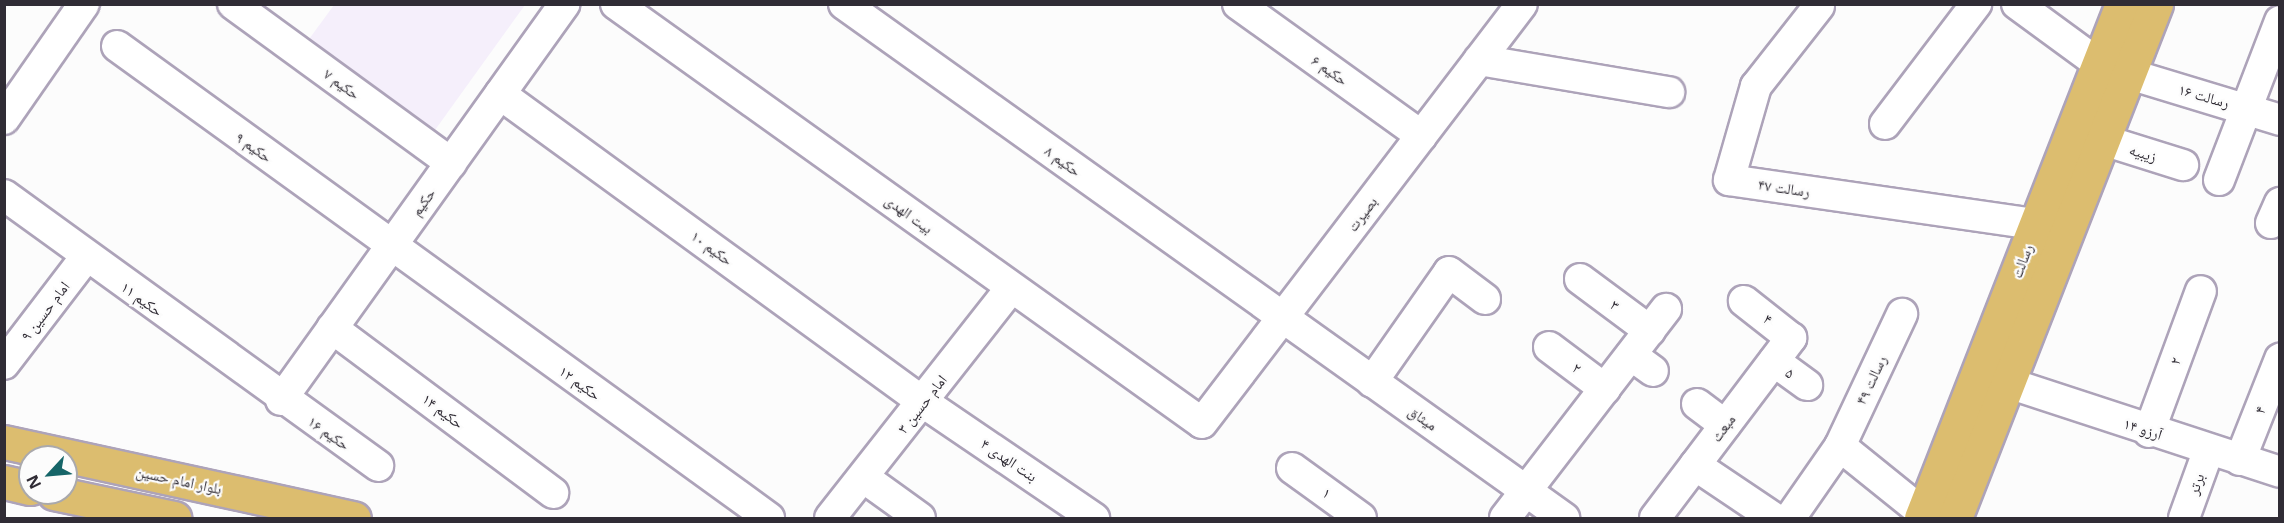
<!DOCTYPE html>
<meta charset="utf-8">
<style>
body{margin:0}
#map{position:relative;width:2284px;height:523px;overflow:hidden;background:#fcfcfc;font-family:"Open Sans","Noto Naskh Arabic",sans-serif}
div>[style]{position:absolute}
.built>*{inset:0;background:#f5effb}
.roads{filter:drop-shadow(2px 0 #ada3b9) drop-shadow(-2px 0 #ada3b9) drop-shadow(0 2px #ada3b9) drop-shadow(0 -2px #ada3b9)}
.minor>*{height:30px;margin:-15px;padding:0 15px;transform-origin:15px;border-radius:15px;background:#fff}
.major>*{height:33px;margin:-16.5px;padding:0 16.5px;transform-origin:16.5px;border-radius:16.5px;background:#dcbd6f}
span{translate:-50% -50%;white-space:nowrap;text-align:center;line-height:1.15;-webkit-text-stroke:4.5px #fcfcfc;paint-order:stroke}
.street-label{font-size:15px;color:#302c35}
.frame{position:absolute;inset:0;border:6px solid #302c35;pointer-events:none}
.north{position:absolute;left:18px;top:445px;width:60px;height:60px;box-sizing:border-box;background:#fcfcfc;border:2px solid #aaa9ac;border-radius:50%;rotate:244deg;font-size:16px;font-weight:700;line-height:24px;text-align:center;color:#302c35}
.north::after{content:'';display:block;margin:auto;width:21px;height:27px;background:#166568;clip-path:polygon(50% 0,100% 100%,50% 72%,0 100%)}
</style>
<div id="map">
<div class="built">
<i style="clip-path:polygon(334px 5px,525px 5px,430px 137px,304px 46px)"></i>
</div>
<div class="roads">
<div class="minor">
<i style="left:233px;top:4px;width:270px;rotate:36.1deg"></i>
<i style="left:616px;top:4px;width:720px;rotate:35.57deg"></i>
<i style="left:1202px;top:423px;width:527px;rotate:-52.63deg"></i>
<i style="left:844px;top:4px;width:885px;rotate:35.52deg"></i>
<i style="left:1238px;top:4px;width:226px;rotate:35.7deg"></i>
<i style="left:2017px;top:4px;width:102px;rotate:36.2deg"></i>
<i style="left:1819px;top:6px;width:102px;rotate:128.2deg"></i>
<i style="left:1756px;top:86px;width:98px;rotate:106deg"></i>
<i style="left:1729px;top:180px;width:310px;rotate:8.2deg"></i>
<i style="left:117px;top:46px;width:805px;rotate:35.9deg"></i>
<i style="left:1479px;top:60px;width:193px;rotate:9.6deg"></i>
<i style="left:2129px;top:74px;width:158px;rotate:16.9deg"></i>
<i style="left:500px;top:94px;width:523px;rotate:36.06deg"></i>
<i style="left:923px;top:402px;width:207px;rotate:34.2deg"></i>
<i style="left:4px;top:119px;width:140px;rotate:-55.2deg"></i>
<i style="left:1885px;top:124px;width:151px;rotate:-52.8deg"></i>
<i style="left:2103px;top:140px;width:84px;rotate:17.4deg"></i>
<i style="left:2219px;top:180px;width:170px;rotate:-69deg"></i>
<i style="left:4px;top:195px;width:462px;rotate:35.9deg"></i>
<i style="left:2271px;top:223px;width:22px;rotate:-66deg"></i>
<i style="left:1580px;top:279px;width:87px;rotate:36.6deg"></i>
<i style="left:332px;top:328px;width:276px;rotate:36.7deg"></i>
<i style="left:1549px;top:347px;width:70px;rotate:36.9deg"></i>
<i style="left:1631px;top:355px;width:27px;rotate:36deg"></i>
<i style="left:1774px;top:361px;width:41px;rotate:36deg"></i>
<i style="left:4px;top:364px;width:133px;rotate:-52.6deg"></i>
<i style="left:1372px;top:382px;width:134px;rotate:-55deg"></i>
<i style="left:1449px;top:272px;width:45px;rotate:36.9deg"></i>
<i style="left:2008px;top:383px;width:286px;rotate:18.1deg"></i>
<i style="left:281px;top:400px;width:487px;rotate:-54.4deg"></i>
<i style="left:1697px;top:404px;width:35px;rotate:37deg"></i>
<i style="left:2149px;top:432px;width:150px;rotate:-69.8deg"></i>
<i style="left:1840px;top:446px;width:107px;rotate:38.9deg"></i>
<i style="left:2240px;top:460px;width:109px;rotate:-68.4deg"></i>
<i style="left:1695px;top:465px;width:95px;rotate:33.9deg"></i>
<i style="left:1292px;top:468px;width:85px;rotate:35.9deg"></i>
<i style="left:863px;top:477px;width:70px;rotate:35.7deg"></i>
<i style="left:830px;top:518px;width:293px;rotate:-51.8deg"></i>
<i style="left:1505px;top:518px;width:264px;rotate:-52.4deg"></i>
<i style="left:1655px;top:518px;width:226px;rotate:-52.9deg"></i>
<i style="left:1791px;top:338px;width:60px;rotate:-141.8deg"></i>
<i style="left:1790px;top:518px;width:88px;rotate:-55.2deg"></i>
<i style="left:1840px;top:446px;width:146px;rotate:-64.8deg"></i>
<i style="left:2184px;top:518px;width:73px;rotate:-70.1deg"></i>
</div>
<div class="major">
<i style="left:4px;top:442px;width:358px;rotate:12.3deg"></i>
<i style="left:4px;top:482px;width:27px;rotate:13deg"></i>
<i style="left:54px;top:493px;width:123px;rotate:11.8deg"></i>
<i style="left:1921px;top:518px;width:552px;rotate:-68.64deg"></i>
<i style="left:1955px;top:518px;width:552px;rotate:-68.64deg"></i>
</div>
</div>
<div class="street-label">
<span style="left:1330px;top:70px;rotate:36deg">حکیم ۶</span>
<span style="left:342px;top:84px;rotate:36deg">حکیم ۷</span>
<span style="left:2204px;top:96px;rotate:16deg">رسالت ۱۶</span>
<span style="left:254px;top:147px;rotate:36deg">حکیم ۹</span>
<span style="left:2143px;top:153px;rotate:17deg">زیبیه</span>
<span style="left:1063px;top:161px;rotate:36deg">حکیم ۸</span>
<span style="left:1784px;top:188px;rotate:8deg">رسالت ۴۷</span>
<span style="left:423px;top:202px;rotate:-54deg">حکیم</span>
<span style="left:909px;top:214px;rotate:36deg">بیت الهدی</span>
<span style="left:1362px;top:214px;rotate:-53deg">بصیرت</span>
<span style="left:712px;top:248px;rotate:36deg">حکیم ۱۰</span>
<span style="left:2022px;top:261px;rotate:-69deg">رسالت</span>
<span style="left:142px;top:299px;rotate:36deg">حکیم ۱۱</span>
<span style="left:1615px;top:305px;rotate:37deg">۳</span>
<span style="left:45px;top:311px;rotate:-53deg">امام حسین ۹</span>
<span style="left:1768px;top:319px;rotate:39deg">۴</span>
<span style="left:2175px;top:361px;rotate:-70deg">۲</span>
<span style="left:1577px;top:368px;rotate:36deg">۲</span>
<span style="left:1790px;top:373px;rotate:37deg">۵</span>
<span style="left:1871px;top:380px;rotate:-65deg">رسالت ۴۹</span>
<span style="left:580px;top:383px;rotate:36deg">حکیم ۱۲</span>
<span style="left:922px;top:404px;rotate:-52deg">امام حسین ۳</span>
<span style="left:2260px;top:410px;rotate:-69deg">۴</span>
<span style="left:443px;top:411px;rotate:37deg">حکیم ۱۴</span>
<span style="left:1423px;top:418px;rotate:35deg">میثاق</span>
<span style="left:1723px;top:428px;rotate:-53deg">مبعث</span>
<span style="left:2143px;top:429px;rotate:18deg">۱۴ آرزو</span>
<span style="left:329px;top:433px;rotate:35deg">حکیم ۱۶</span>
<span style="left:1009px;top:460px;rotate:34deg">بنت الهدی ۴</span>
<span style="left:179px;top:480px;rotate:12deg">بلوار امام حسین</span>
<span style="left:2196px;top:484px;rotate:-71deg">برتر</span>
<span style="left:1327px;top:493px;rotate:36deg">۱</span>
</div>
<div class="frame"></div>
<div class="north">N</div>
</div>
